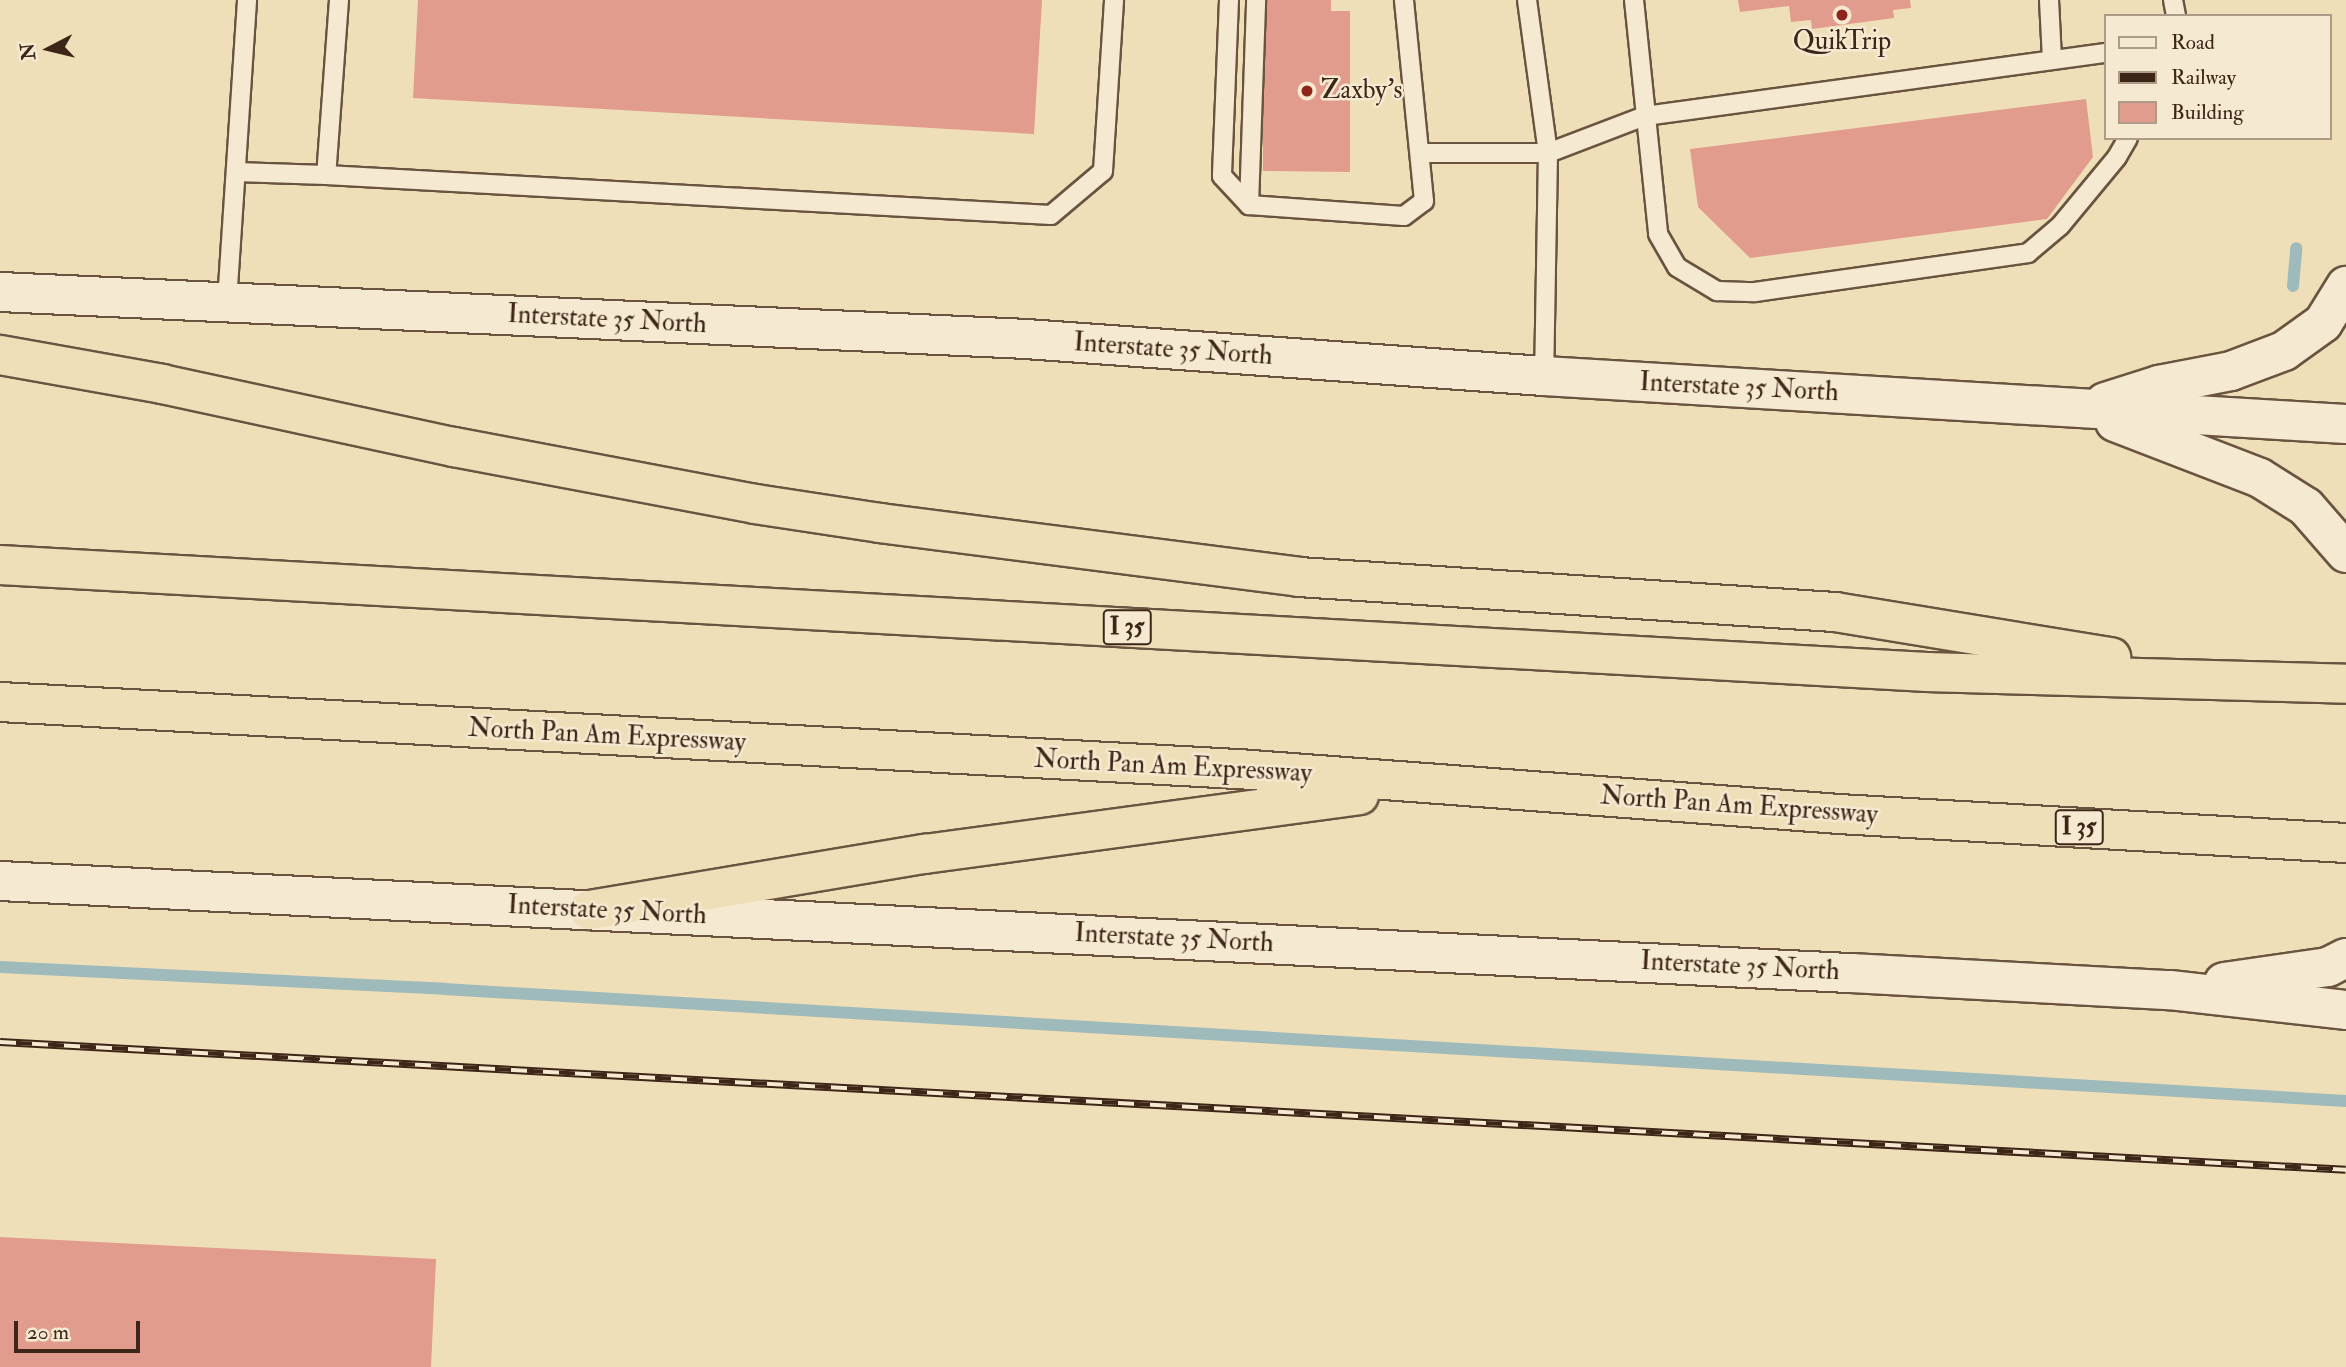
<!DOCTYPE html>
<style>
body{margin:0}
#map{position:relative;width:2346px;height:1367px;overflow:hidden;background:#efdfb8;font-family:"IM FELL Double Pica",serif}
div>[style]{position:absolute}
.stream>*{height:12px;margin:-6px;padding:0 6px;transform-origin:6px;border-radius:6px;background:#9fbaba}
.building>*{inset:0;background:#e29c8e}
.roads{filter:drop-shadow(2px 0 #6a5440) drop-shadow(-2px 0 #6a5440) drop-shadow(0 2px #6a5440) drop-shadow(0 -2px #6a5440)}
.service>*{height:18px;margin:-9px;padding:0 9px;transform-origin:9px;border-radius:9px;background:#f5ead1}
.secondary>*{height:38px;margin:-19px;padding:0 19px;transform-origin:19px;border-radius:19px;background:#f5ead1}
.motorway>*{height:38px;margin:-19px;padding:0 19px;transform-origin:19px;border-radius:19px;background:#efdfb8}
.rail>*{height:8px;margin-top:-4px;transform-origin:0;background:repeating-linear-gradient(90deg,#f5ead1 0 16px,#3d2518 0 32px);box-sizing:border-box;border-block:2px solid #3d2518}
.dots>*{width:19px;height:19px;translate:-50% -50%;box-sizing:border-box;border:4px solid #f5ead1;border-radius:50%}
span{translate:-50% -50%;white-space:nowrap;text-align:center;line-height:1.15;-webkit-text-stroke:5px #f5ead1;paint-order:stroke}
.shield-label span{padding:2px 5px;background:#f5ead1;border:2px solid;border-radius:5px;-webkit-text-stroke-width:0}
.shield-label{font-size:24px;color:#3d2518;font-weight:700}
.poi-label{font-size:26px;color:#3d2518}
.left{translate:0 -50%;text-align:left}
.street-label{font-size:26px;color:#3d2518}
.legend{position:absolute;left:2104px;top:14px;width:228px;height:126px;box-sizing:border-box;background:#f5ead1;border:2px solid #ab9b87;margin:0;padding:9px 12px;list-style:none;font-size:21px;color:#3d2518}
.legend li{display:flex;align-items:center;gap:14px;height:35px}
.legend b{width:35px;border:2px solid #ab9b87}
.north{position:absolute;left:14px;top:14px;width:70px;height:70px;-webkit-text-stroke:5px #f5ead1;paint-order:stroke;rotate:263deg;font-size:19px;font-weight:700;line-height:28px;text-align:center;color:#3d2518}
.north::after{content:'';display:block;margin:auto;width:24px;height:32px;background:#3d2518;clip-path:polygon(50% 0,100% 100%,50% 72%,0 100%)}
.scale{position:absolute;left:14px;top:1321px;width:126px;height:32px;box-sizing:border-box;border:4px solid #3d2518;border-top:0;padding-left:9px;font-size:21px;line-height:24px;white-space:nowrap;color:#3d2518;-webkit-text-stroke:5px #f5ead1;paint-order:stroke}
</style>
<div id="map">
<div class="stream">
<i style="left:2293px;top:286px;width:38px;rotate:-85deg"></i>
<i style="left:0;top:967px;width:445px;rotate:2.8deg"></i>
<i style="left:444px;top:989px;width:1905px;rotate:3.37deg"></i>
</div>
<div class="building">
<i style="clip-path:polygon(418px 0,1042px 0,1034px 134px,413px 98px)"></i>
<i style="clip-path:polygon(1263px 0,1331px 0,1331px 11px,1350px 11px,1350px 172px,1263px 171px)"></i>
<i style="clip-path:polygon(1738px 0,1910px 0,1911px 8px,1893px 10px,1894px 18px,1812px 29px,1811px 20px,1791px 22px,1789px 6px,1740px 12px)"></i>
<i style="clip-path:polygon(2086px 99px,2093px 157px,2047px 219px,1750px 258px,1698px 207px,1690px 149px)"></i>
<i style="clip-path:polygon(0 1237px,436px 1259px,431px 1367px,0 1367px)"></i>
</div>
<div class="roads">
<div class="service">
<i style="left:339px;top:0;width:175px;rotate:94.2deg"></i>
<i style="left:326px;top:175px;width:726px;rotate:3.16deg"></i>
<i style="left:1051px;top:215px;width:68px;rotate:-40.2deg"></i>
<i style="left:1103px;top:171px;width:171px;rotate:-86.3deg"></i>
<i style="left:1229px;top:0;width:176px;rotate:92.3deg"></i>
<i style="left:1222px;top:176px;width:40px;rotate:47deg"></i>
<i style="left:1249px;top:205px;width:155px;rotate:4.1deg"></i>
<i style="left:1404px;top:216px;width:25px;rotate:-37deg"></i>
<i style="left:1424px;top:201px;width:202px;rotate:-95.7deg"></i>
<i style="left:1527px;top:0;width:154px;rotate:82.2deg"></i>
<i style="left:1548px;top:153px;width:223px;rotate:91deg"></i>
<i style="left:1634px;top:0;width:235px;rotate:84.1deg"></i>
<i style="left:1658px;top:234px;width:38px;rotate:60deg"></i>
<i style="left:1677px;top:267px;width:47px;rotate:31deg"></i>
<i style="left:1717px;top:291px;width:38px;rotate:2deg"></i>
<i style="left:1755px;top:292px;width:276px;rotate:-8.1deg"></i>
<i style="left:2028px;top:253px;width:42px;rotate:-40.2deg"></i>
<i style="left:2060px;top:226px;width:89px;rotate:-50.4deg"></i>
<i style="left:2117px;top:157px;width:22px;rotate:-60deg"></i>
<i style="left:2049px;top:0;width:59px;rotate:87.1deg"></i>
<i style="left:2173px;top:0;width:16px;rotate:79deg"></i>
<i style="left:1421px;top:153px;width:127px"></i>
<i style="left:1548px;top:153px;width:104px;rotate:-20.9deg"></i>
<i style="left:1645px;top:116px;width:465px;rotate:-7.8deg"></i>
<i style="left:236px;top:172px;width:90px;rotate:1.9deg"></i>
<i style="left:1249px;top:205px;width:205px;rotate:-88deg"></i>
<i style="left:227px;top:302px;width:303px;rotate:-86.2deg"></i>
</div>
<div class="secondary">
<i style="left:0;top:292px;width:1027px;rotate:2.62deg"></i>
<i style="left:1026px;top:339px;width:519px;rotate:4.09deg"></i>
<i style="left:1544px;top:376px;width:803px;rotate:3.43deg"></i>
<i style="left:2105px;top:402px;width:57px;rotate:-17.5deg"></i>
<i style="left:2159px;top:385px;width:73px;rotate:-11deg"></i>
<i style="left:2231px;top:371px;width:57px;rotate:-20.7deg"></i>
<i style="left:2284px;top:351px;width:48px;rotate:-35.7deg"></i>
<i style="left:2323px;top:323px;width:44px;rotate:-58.1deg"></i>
<i style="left:2115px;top:422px;width:155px;rotate:21.1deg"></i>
<i style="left:2260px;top:478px;width:54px;rotate:32.2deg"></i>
<i style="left:2306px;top:507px;width:61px;rotate:49deg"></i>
<i style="left:0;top:881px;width:1853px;rotate:2.85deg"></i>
<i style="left:1851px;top:973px;width:319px;rotate:3.1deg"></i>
<i style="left:2170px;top:990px;width:177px;rotate:6.5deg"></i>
<i style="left:2224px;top:982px;width:105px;rotate:-8.2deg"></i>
<i style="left:2328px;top:967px;width:20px;rotate:-27deg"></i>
</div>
<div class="motorway">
<i style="left:0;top:355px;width:165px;rotate:10.1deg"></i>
<i style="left:162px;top:384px;width:299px;rotate:12.2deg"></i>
<i style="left:454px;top:447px;width:306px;rotate:10.7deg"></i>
<i style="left:755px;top:504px;width:126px;rotate:8.6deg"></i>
<i style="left:880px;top:523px;width:422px;rotate:7.3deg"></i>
<i style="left:1299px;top:577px;width:537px;rotate:3.74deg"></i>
<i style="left:1835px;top:612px;width:280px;rotate:9.3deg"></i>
<i style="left:0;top:565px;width:1930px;rotate:3.18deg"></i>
<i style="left:1927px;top:672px;width:419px;rotate:1.6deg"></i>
<i style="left:0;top:702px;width:1240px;rotate:3.1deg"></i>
<i style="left:1238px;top:769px;width:603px;rotate:4.28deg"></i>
<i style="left:1839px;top:814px;width:508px;rotate:3.27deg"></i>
<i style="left:589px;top:910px;width:341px;rotate:-9.5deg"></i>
<i style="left:925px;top:854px;width:438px;rotate:-7.7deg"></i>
</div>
</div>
<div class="rail">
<i style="left:0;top:1042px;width:2349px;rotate:3.12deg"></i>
</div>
<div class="dots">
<i style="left:1842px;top:15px;background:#8f2418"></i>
<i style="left:1307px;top:91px;background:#8f2418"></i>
</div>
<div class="shield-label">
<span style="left:1127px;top:627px">I 35</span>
<span style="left:2079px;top:827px">I 35</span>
</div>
<div class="poi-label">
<span style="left:1842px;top:42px">QuikTrip</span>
<span class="left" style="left:1321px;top:91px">Zaxby's</span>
</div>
<div class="street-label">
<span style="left:607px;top:320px;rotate:3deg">Interstate 35 North</span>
<span style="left:1173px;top:350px;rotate:4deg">Interstate 35 North</span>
<span style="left:1739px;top:388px;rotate:3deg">Interstate 35 North</span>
<span style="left:607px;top:736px;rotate:3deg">North Pan Am Expressway</span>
<span style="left:1173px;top:767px;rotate:3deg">North Pan Am Expressway</span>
<span style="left:1739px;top:806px;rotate:4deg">North Pan Am Expressway</span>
<span style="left:607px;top:911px;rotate:3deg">Interstate 35 North</span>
<span style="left:1174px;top:939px;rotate:3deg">Interstate 35 North</span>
<span style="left:1740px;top:967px;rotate:3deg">Interstate 35 North</span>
</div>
<ul class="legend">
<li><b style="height:9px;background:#f5ead1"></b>Road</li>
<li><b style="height:9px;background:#3d2518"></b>Railway</li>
<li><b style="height:19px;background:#e29c8e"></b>Building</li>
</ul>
<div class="north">N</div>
<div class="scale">20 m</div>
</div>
